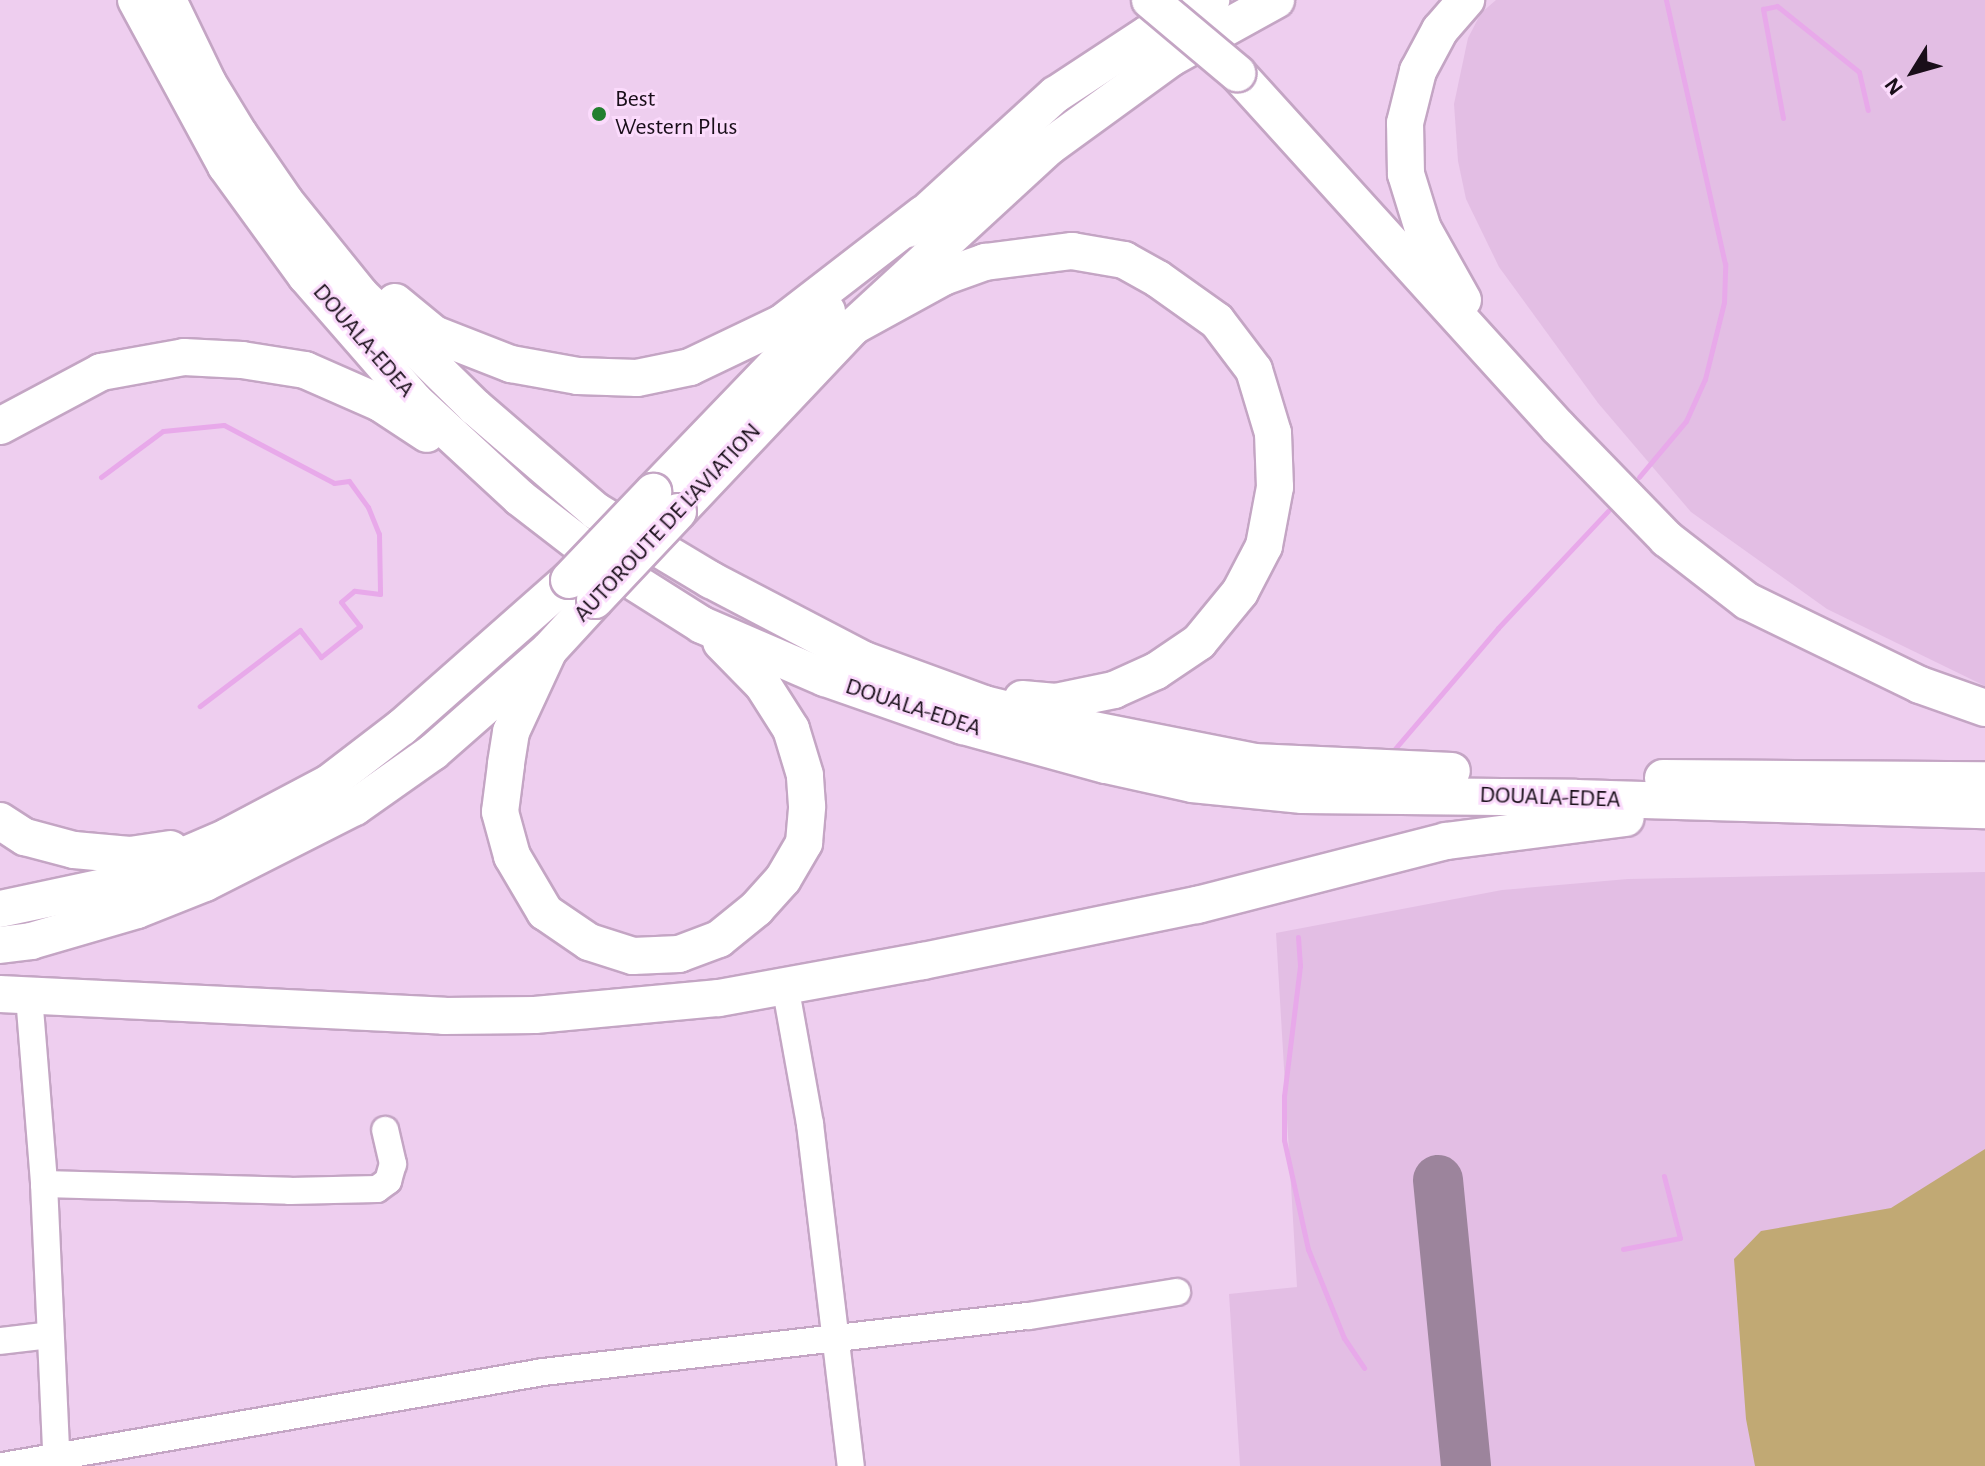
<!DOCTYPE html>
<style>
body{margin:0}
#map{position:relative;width:1985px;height:1466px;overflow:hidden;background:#eeceef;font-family:"Alegreya Sans",sans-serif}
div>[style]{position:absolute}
.built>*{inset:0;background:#e3bee4}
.green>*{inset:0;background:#c1a974}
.stream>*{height:5px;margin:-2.5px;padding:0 2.5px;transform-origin:2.5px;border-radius:2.5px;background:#e8a9ea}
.taxiway>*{height:50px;margin:-25px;padding:0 25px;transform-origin:25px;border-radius:25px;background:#9c849c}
.roads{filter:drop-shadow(2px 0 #c4a5c4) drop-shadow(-2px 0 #c4a5c4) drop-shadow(0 2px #c4a5c4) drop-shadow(0 -2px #c4a5c4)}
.minor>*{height:26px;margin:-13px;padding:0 13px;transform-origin:13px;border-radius:13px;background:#fff}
.highway>*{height:36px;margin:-18px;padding:0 18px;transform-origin:18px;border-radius:18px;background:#fff}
.bridges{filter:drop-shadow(2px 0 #c4a5c4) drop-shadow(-2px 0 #c4a5c4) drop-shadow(0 2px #c4a5c4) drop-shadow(0 -2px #c4a5c4)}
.highway-bridge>*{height:36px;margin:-18px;padding:0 18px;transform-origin:18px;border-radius:18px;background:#fff}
.dots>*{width:22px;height:22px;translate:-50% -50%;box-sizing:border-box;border:4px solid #fbdbfc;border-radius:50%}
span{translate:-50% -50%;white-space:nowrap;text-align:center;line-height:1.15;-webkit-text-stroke:6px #fbdbfc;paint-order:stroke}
.poi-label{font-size:24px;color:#190e19}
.left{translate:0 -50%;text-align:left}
.street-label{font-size:24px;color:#190e19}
.north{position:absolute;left:1873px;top:32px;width:80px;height:80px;-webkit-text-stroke:6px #fbdbfc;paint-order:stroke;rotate:233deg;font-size:22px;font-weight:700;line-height:32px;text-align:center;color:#190e19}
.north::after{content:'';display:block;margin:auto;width:28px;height:36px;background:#190e19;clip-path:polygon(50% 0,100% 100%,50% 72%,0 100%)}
</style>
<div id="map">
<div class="built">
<i style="clip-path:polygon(1496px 0,1985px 0,1985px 686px,1827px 609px,1691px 512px,1598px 403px,1499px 267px,1466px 199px,1458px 161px,1454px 104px,1468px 38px,1481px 13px)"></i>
<i style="clip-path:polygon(1985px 872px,1985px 1466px,1240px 1466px,1229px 1294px,1297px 1287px,1276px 933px,1502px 890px,1628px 879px)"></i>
</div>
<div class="green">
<i style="clip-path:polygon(1985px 1149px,1985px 1466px,1755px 1466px,1746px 1419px,1734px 1259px,1761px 1231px,1891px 1208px)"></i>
</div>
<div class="stream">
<i style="left:1783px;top:118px;width:111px;rotate:-100.4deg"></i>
<i style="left:1763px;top:9px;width:14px;rotate:-12deg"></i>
<i style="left:1777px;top:6px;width:105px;rotate:38.8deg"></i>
<i style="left:1859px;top:72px;width:39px;rotate:77deg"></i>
<i style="left:101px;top:477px;width:77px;rotate:-36.6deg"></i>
<i style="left:163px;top:431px;width:61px;rotate:-5.6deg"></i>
<i style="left:224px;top:425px;width:124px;rotate:27.8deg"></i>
<i style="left:334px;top:483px;width:15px;rotate:-8deg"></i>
<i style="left:349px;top:481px;width:32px;rotate:54deg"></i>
<i style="left:368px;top:507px;width:29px;rotate:68deg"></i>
<i style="left:379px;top:534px;width:60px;rotate:89deg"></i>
<i style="left:380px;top:594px;width:26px;rotate:-173deg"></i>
<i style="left:354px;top:591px;width:17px;rotate:140deg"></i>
<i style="left:341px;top:602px;width:31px;rotate:52deg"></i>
<i style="left:360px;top:626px;width:50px;rotate:141.5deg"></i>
<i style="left:321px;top:657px;width:34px;rotate:-128deg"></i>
<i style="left:300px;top:630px;width:126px;rotate:142.8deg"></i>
<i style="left:1639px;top:477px;width:73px;rotate:-50deg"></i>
<i style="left:1686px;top:421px;width:46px;rotate:-65.7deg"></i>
<i style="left:1705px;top:379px;width:79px;rotate:-76.1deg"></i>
<i style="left:1724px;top:302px;width:38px;rotate:-88deg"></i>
<i style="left:1725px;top:264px;width:271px;rotate:-102.6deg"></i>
<i style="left:1393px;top:751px;width:162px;rotate:-49.5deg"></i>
<i style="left:1498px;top:628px;width:161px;rotate:-46.8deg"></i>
<i style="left:1298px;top:937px;width:29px;rotate:86deg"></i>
<i style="left:1300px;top:966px;width:131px;rotate:97deg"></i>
<i style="left:1284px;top:1096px;width:44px;rotate:90deg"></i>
<i style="left:1284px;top:1140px;width:112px;rotate:77.6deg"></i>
<i style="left:1308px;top:1249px;width:96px;rotate:68deg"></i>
<i style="left:1344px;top:1338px;width:36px;rotate:56deg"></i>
<i style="left:1623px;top:1249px;width:58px;rotate:-10.9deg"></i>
<i style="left:1680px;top:1238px;width:64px;rotate:-104.5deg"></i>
</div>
<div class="taxiway">
<i style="left:1438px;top:1180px;width:287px;rotate:84.4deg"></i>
</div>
<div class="roads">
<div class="minor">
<i style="left:785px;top:985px;width:141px;rotate:79.8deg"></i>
<i style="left:810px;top:1124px;width:344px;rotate:83.2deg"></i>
<i style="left:29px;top:996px;width:189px;rotate:85.4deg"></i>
<i style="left:44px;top:1184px;width:282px;rotate:87.4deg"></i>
<i style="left:44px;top:1184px;width:246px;rotate:1.6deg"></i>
<i style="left:290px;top:1191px;width:87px;rotate:-1.3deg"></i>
<i style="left:377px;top:1189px;width:14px;rotate:-36deg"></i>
<i style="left:388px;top:1181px;width:18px;rotate:-74deg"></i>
<i style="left:393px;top:1164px;width:35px;rotate:-103deg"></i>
<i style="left:0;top:1341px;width:50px;rotate:-6.8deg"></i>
<i style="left:3px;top:1466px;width:548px;rotate:-9.87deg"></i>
<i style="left:543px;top:1372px;width:489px;rotate:-6.6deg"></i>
<i style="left:1029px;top:1316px;width:150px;rotate:-9.2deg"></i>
</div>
<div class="highway">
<i style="left:136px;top:0;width:189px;rotate:61.5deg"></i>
<i style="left:226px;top:166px;width:136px;rotate:54deg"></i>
<i style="left:306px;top:276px;width:166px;rotate:48.9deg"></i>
<i style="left:415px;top:401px;width:143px;rotate:42.7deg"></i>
<i style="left:520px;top:498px;width:106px;rotate:37.7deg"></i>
<i style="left:604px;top:563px;width:116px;rotate:32.3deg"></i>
<i style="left:702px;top:625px;width:134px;rotate:23.3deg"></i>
<i style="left:825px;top:678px;width:146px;rotate:19.2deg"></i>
<i style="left:963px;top:726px;width:148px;rotate:15.3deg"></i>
<i style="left:1106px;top:765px;width:88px;rotate:12.5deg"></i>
<i style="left:1192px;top:784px;width:111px;rotate:5.7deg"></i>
<i style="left:1302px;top:795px;width:274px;rotate:0.6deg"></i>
<i style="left:1576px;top:798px;width:409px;rotate:1.7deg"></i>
<i style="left:168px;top:0;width:92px;rotate:64.3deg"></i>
<i style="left:208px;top:83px;width:60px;rotate:58.7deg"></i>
<i style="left:239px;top:134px;width:81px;rotate:55.5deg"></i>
<i style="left:285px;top:201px;width:119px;rotate:51.1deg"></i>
<i style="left:360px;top:294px;width:161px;rotate:44.5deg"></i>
<i style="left:475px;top:407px;width:160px;rotate:40.7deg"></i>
<i style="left:596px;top:511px;width:134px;rotate:31deg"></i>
<i style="left:711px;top:580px;width:173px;rotate:27.6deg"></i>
<i style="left:864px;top:660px;width:128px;rotate:20.1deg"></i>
<i style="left:984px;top:704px;width:97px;rotate:13.7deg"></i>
<i style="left:1078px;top:727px;width:179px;rotate:11.2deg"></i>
<i style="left:1254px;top:762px;width:198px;rotate:2.6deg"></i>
<i style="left:1237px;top:73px;width:479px;rotate:47.8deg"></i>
<i style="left:1559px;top:428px;width:155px;rotate:45.8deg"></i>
<i style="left:1667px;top:539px;width:101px;rotate:37.8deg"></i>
<i style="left:1747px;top:601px;width:192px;rotate:25.9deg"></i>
<i style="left:1920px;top:685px;width:69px;rotate:19.5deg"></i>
<i style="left:908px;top:229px;width:199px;rotate:-42.4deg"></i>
<i style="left:1055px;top:95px;width:111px;rotate:-33.3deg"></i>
<i style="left:1148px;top:34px;width:72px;rotate:-28.4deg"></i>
<i style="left:1463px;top:300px;width:81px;rotate:-119.4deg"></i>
<i style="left:1423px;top:229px;width:58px;rotate:-107.2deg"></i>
<i style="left:1406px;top:174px;width:51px;rotate:-91.1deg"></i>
<i style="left:1405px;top:123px;width:54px;rotate:-76deg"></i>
<i style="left:1418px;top:71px;width:47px;rotate:-61.8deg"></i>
<i style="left:1440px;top:30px;width:40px;rotate:-49deg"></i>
<i style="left:395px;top:302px;width:50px;rotate:39.4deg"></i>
<i style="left:434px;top:334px;width:83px;rotate:21.3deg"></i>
<i style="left:511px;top:364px;width:68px;rotate:10.2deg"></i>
<i style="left:578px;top:376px;width:59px;rotate:1.9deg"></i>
<i style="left:637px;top:378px;width:54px;rotate:-11.7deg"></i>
<i style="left:690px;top:367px;width:102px;rotate:-25.6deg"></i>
<i style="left:782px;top:323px;width:178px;rotate:-37.7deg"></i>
<i style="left:854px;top:326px;width:102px;rotate:-28.8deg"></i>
<i style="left:943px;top:277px;width:45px;rotate:-19.7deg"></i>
<i style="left:985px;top:262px;width:88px;rotate:-7.2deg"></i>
<i style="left:1072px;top:251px;width:53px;rotate:9.8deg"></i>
<i style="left:1124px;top:260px;width:39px;rotate:29deg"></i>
<i style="left:1158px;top:279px;width:72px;rotate:35.4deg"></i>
<i style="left:1217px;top:321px;width:61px;rotate:52.9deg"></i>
<i style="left:1254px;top:370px;width:66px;rotate:73.2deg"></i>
<i style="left:1273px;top:433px;width:54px;rotate:87.9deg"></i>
<i style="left:1275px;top:487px;width:60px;rotate:100.6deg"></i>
<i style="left:1264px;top:546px;width:52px;rotate:117.6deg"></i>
<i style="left:1240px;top:592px;width:65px;rotate:129.4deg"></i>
<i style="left:1199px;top:642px;width:52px;rotate:146deg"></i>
<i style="left:1156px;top:671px;width:46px;rotate:155.7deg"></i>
<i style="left:1114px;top:690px;width:59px;rotate:168.3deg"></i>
<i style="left:1056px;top:702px;width:34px;rotate:-175deg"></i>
<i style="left:0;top:426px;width:115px;rotate:-28.1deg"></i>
<i style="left:101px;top:372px;width:84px;rotate:-10.2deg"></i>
<i style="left:184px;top:357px;width:58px;rotate:3deg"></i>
<i style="left:242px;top:360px;width:64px;rotate:9deg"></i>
<i style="left:305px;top:370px;width:82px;rotate:23.7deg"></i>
<i style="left:380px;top:403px;width:56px;rotate:33.4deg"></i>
<i style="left:653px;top:492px;width:251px;rotate:-46.1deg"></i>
<i style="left:678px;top:512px;width:256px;rotate:-46.6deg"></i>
<i style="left:854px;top:326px;width:266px;rotate:-42.6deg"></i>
<i style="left:1050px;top:146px;width:150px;rotate:-36deg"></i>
<i style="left:1171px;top:58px;width:120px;rotate:-28.9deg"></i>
<i style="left:549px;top:650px;width:90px;rotate:114.9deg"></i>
<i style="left:511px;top:732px;width:33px;rotate:99deg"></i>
<i style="left:506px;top:765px;width:47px;rotate:97.3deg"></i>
<i style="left:500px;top:812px;width:46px;rotate:74.7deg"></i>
<i style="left:512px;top:856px;width:65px;rotate:59.5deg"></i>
<i style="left:545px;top:912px;width:53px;rotate:34.3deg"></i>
<i style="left:589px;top:942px;width:46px;rotate:17.7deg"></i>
<i style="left:633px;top:956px;width:46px;rotate:-2.5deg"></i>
<i style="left:679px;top:954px;width:43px;rotate:-20.6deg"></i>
<i style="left:719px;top:939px;width:48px;rotate:-39deg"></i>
<i style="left:756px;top:909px;width:40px;rotate:-48deg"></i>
<i style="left:783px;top:879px;width:42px;rotate:-59.7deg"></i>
<i style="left:804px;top:843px;width:37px;rotate:-85deg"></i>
<i style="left:807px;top:806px;width:31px;rotate:-94deg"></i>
<i style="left:805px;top:775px;width:48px;rotate:-106.9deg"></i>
<i style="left:791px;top:729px;width:52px;rotate:-122.5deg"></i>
<i style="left:763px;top:685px;width:60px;rotate:-134.3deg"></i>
<i style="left:1663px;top:778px;width:322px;rotate:0.4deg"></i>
<i style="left:0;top:821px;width:30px;rotate:33deg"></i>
<i style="left:25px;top:837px;width:51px;rotate:14.9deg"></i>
<i style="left:74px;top:850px;width:56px;rotate:5.1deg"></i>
<i style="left:130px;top:855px;width:41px;rotate:-8.3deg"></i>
<i style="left:0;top:909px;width:121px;rotate:-12deg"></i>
<i style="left:118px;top:884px;width:119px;rotate:-23.3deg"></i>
<i style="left:227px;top:837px;width:115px;rotate:-27.9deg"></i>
<i style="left:329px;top:783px;width:92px;rotate:-37.5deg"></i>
<i style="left:402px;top:727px;width:222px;rotate:-41.4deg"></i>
<i style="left:0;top:945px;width:31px;rotate:-7deg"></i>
<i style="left:31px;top:941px;width:110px;rotate:-16.3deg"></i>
<i style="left:137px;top:910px;width:73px;rotate:-21.7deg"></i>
<i style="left:205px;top:883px;width:168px;rotate:-26.9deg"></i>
<i style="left:355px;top:807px;width:95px;rotate:-35.2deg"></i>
<i style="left:433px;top:752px;width:154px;rotate:-41.3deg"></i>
<i style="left:549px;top:650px;width:68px;rotate:-47.4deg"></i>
<i style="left:0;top:994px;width:445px;rotate:2.8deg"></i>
<i style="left:444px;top:1016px;width:91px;rotate:-0.6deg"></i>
<i style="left:535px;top:1015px;width:185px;rotate:-5.3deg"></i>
<i style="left:719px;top:998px;width:207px;rotate:-10.3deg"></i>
<i style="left:923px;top:961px;width:280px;rotate:-11.6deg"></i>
<i style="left:1197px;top:905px;width:257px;rotate:-14.4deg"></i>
<i style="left:1446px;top:841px;width:181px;rotate:-7.3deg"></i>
</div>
</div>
<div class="bridges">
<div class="highway-bridge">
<i style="left:1150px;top:0;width:114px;rotate:40deg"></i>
<i style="left:569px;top:580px;width:122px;rotate:-46.3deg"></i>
<i style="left:595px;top:600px;width:121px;rotate:-46.7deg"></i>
</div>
</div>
<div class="dots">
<i style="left:599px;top:114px;background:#227f2f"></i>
</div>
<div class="poi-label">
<span class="left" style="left:615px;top:114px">Best<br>Western Plus</span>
</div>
<div class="street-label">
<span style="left:363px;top:341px;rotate:49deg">DOUALA-EDEA</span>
<span style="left:668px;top:523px;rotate:-47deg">AUTOROUTE DE L'AVIATION</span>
<span style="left:913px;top:708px;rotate:18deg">DOUALA-EDEA</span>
<span style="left:1550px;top:798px;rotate:2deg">DOUALA-EDEA</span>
</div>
<div class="north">N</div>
</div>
